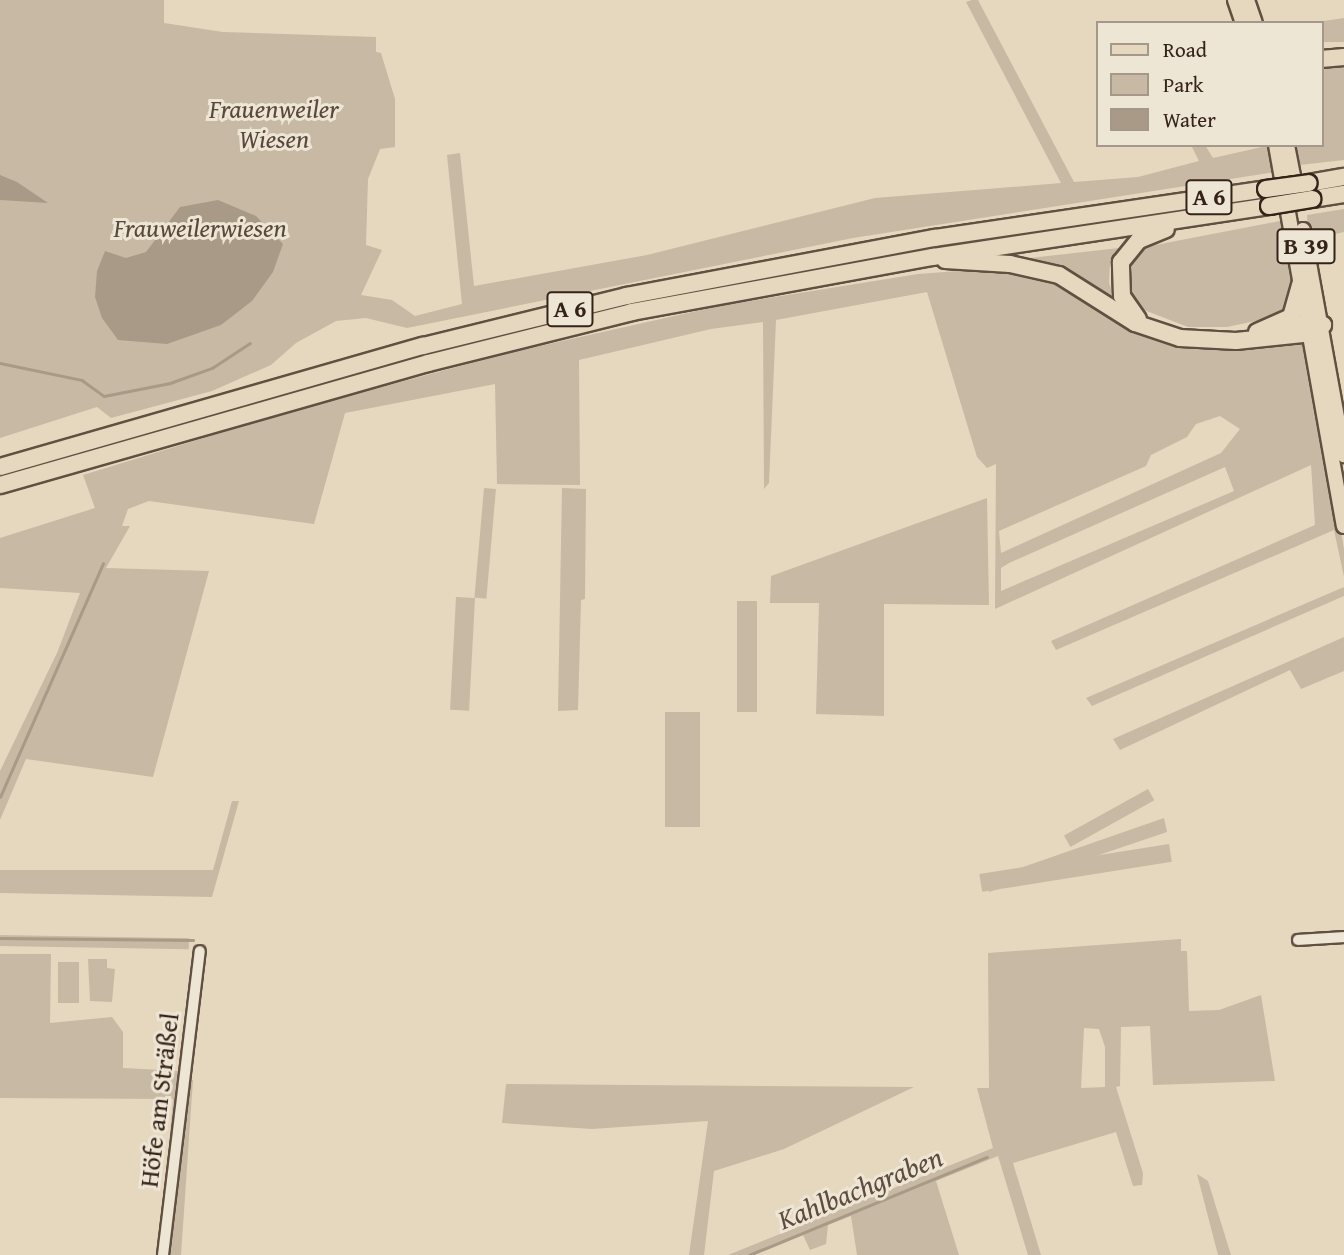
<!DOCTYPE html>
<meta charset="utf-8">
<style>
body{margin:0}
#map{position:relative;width:1344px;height:1255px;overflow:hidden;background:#e5d8bf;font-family:"Gentium Book Plus",serif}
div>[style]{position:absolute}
.green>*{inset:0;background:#c7b9a3;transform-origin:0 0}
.water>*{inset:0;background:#a99a87}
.stream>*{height:2.5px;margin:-1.25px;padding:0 1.25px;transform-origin:1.25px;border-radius:1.25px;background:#a99a87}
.roads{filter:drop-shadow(2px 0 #615042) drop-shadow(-2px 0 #615042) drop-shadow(0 2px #615042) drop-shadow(0 -2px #615042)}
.minor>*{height:10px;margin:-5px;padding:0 5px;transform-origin:5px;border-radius:5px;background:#eee6d5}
.major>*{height:14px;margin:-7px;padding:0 7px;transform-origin:7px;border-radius:7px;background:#e5d8bf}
.highway>*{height:16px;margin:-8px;padding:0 8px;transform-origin:8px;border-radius:8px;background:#e5d8bf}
.bridges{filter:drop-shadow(2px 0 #352219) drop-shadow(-2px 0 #352219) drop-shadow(0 2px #352219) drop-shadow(0 -2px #352219)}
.highway-bridge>*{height:16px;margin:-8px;padding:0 8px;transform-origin:8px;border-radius:8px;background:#e5d8bf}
span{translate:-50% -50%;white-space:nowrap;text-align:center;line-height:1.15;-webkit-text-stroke:6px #eee6d5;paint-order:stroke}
.shield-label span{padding:2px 5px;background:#eee6d5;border:2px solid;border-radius:5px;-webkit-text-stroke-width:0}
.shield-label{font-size:24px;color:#352219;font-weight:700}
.park-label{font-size:26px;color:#5a483c;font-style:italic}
.street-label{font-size:26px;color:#352219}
.water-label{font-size:28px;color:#5e4c40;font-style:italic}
.legend{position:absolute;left:1096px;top:21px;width:228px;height:126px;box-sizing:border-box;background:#eee6d5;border:2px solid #a4988a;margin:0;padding:9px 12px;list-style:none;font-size:21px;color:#352219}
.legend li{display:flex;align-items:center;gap:14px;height:35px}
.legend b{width:35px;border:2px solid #a4988a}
</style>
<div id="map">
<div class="green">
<i style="clip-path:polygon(0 0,164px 0,164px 23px,223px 32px,376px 37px,376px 52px,381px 53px,395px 99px,395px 147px,380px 149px,368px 179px,366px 245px,382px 250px,361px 295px,392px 300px,415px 316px,462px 304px,447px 155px,460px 153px,474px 286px,647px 255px,875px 198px,1061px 183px,966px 2px,972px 0,978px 0,1074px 182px,1138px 177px,1199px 161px,1191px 145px,1205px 145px,1213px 158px,1271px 145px,1276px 172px,853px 238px,407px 328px,366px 318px,336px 321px,296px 343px,271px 365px,212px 391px,111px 418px,97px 407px,0 438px)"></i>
<i style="clip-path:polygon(1344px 18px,1344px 42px,1321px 42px,1321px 23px,1310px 23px)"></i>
<i style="clip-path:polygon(1321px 64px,1344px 65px,1344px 160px,1300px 165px,1296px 145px,1321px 145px)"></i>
<i style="clip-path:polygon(1344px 209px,1344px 232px,1309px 240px,1307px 215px)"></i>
<i style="clip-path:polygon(1285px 220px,1296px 289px,1290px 306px,1270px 318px,1227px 327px,1188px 327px,1144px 310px,1129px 290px,1128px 265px,1145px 247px)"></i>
<i style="clip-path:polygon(1119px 248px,1110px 264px,1109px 283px,1116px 303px,1065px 268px,1021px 259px)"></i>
<i style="clip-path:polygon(evenodd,998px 268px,1063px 283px,1163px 340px,1217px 349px,1279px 340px,1309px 345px,1344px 549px,1344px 577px,1334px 530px,1056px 650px,1051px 641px,1315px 525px,1311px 465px,995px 609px,996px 464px,987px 468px,977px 457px,927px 292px,776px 320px,769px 483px,764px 489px,763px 322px,711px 329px,579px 360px,580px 485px,497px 484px,495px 384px,345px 413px,314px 524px,149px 501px,128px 509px,122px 526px,130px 526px,106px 568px,209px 571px,153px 777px,26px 759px,0 820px,0 771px,57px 653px,80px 593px,0 588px,0 538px,95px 508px,83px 475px,292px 411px,513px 352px,719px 306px,918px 274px,998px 268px,1220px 416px,1240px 429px,1221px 453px,1001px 553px,999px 531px,1146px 466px,1151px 455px,1187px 437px,1196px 424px,1220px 416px,998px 268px,1225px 467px,1234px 491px,1001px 591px,1001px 568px,1009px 563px,1225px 467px)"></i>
<i style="left:484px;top:488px;width:12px;height:110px;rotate:5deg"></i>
<i style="clip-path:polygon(562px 488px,586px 489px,585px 599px,581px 600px,578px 710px,558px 711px)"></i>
<i style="clip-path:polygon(987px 498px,989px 605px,884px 604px,884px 716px,816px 714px,819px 603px,770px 603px,771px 576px)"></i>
<i style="clip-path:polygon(1344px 587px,1344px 596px,1092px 706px,1086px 698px)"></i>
<i style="left:456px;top:597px;width:19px;height:113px;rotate:3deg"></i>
<i style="left:737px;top:601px;width:20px;height:111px"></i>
<i style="clip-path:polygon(1344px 637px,1344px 671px,1301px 689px,1290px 670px,1120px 750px,1113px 739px)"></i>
<i style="left:665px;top:712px;width:35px;height:115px"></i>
<i style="left:1148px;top:789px;width:13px;height:96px;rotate:61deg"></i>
<i style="clip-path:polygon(232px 801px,239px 801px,212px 897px,0 893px,0 870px,213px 870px)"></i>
<i style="clip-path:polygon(1164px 818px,1167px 832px,989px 892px,989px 879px)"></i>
<i style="left:1169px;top:844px;width:18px;height:192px;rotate:81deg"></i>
<i style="left:0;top:935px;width:189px;height:11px;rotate:1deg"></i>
<i style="clip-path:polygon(evenodd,1181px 939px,1181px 951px,1187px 951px,1189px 1011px,1219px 1010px,1261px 995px,1275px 1081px,1153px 1085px,1150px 1026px,1121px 1027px,1120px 1086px,1116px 1087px,1143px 1173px,1142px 1185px,1133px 1186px,1116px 1132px,1013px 1163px,1041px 1255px,1028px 1255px,998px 1156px,936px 1181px,959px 1255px,857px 1255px,851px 1216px,828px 1225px,826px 1244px,810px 1250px,803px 1235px,754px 1255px,728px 1255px,993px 1148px,977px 1088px,989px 1088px,988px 953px,1181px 939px,1084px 1028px,1099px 1029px,1105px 1047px,1105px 1087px,1081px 1088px,1084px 1028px)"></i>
<i style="clip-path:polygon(0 954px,51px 954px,50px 1023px,112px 1017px,123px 1032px,123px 1068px,181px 1071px,180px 1080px,193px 1080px,181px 1255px,160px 1255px,173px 1099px,0 1098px)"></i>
<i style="clip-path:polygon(88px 959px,107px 959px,107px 968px,115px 969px,112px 1002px,90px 1001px)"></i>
<i style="left:58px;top:962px;width:21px;height:41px"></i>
<i style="clip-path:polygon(506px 1084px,914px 1087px,784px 1149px,714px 1171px,704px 1255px,689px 1255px,708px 1121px,592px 1129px,502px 1123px)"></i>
<i style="clip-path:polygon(1197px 1174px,1208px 1181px,1231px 1255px,1218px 1255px)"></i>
</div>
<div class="water">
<i style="clip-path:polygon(0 175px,17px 182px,48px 203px,0 200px)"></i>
<i style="clip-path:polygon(218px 200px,256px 216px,283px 244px,273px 272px,252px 301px,221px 325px,167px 344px,118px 340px,102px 318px,95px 297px,97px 271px,105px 251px,126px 258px,146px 252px,180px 207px)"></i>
</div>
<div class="stream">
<i style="left:0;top:363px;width:84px;rotate:11.7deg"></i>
<i style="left:82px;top:380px;width:27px;rotate:36deg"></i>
<i style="left:104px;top:396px;width:67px;rotate:-11.1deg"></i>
<i style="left:170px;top:383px;width:45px;rotate:-19.7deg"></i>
<i style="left:212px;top:368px;width:45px;rotate:-33.3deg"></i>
<i style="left:0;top:797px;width:255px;rotate:-66.2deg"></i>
<i style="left:0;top:938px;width:193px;rotate:0.6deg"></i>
<i style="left:749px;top:1255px;width:257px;rotate:-22.4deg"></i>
</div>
<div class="roads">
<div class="minor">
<i style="left:1298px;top:940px;width:46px;rotate:-3.7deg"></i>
<i style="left:163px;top:1255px;width:306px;rotate:-83.1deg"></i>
</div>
<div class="major">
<i style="left:1235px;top:0;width:24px;rotate:71deg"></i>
<i style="left:1247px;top:0;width:24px;rotate:71deg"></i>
<i style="left:1276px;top:145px;width:387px;rotate:79.9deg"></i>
<i style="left:1287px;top:145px;width:52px;rotate:78.9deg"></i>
<i style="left:1303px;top:230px;width:229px;rotate:79.7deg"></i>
</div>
<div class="highway">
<i style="left:1321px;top:59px;width:23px;rotate:-5deg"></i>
<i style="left:1309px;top:183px;width:36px;rotate:-10deg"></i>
<i style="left:1312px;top:199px;width:32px;rotate:-9deg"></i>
<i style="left:945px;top:260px;width:65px;rotate:3.5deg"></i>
<i style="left:1010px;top:264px;width:50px;rotate:12.7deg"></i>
<i style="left:1059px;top:275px;width:90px;rotate:32.3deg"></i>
<i style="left:1135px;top:323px;width:47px;rotate:18.4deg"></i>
<i style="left:1180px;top:338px;width:56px;rotate:3.1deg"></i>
<i style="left:1236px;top:341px;width:77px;rotate:-5.9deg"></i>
<i style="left:1313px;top:333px;width:13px;rotate:-39deg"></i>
<i style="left:1138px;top:319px;width:28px;rotate:-125deg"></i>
<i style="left:1122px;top:296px;width:34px;rotate:-92deg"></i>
<i style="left:1121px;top:262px;width:28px;rotate:-51deg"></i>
<i style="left:1139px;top:240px;width:29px;rotate:-22deg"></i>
<i style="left:1281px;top:324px;width:42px;rotate:1.4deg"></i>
<i style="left:1257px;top:332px;width:37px;rotate:-24deg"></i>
<i style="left:1291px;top:317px;width:41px;rotate:-74.2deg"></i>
<i style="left:0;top:467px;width:440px;rotate:-16deg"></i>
<i style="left:423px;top:346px;width:210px;rotate:-13.8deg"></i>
<i style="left:627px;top:296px;width:313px;rotate:-10.7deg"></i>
<i style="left:935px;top:238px;width:335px;rotate:-8.4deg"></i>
<i style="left:0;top:485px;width:445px;rotate:-15.9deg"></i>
<i style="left:428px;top:363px;width:210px;rotate:-14deg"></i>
<i style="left:632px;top:312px;width:306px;rotate:-10.4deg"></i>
<i style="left:933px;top:257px;width:340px;rotate:-8.6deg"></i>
</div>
</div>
<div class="bridges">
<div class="highway-bridge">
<i style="left:1266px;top:189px;width:43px;rotate:-7.9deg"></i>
<i style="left:1269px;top:206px;width:44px;rotate:-9.2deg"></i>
</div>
</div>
<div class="shield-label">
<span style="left:1209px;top:197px">A 6</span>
<span style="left:1306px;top:246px">B 39</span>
<span style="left:570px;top:309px">A 6</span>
</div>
<div class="park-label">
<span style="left:274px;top:124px">Frauenweiler<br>Wiesen</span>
<span style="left:200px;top:228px">Frauweilerwiesen</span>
</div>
<div class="street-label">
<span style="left:159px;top:1100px;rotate:-83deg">Höfe am Sträßel</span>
</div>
<div class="water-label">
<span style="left:860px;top:1188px;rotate:-22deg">Kahlbachgraben</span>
</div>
<ul class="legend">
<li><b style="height:9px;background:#e5d8bf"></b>Road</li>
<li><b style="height:19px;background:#c7b9a3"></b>Park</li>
<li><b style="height:19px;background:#a99a87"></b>Water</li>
</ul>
</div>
